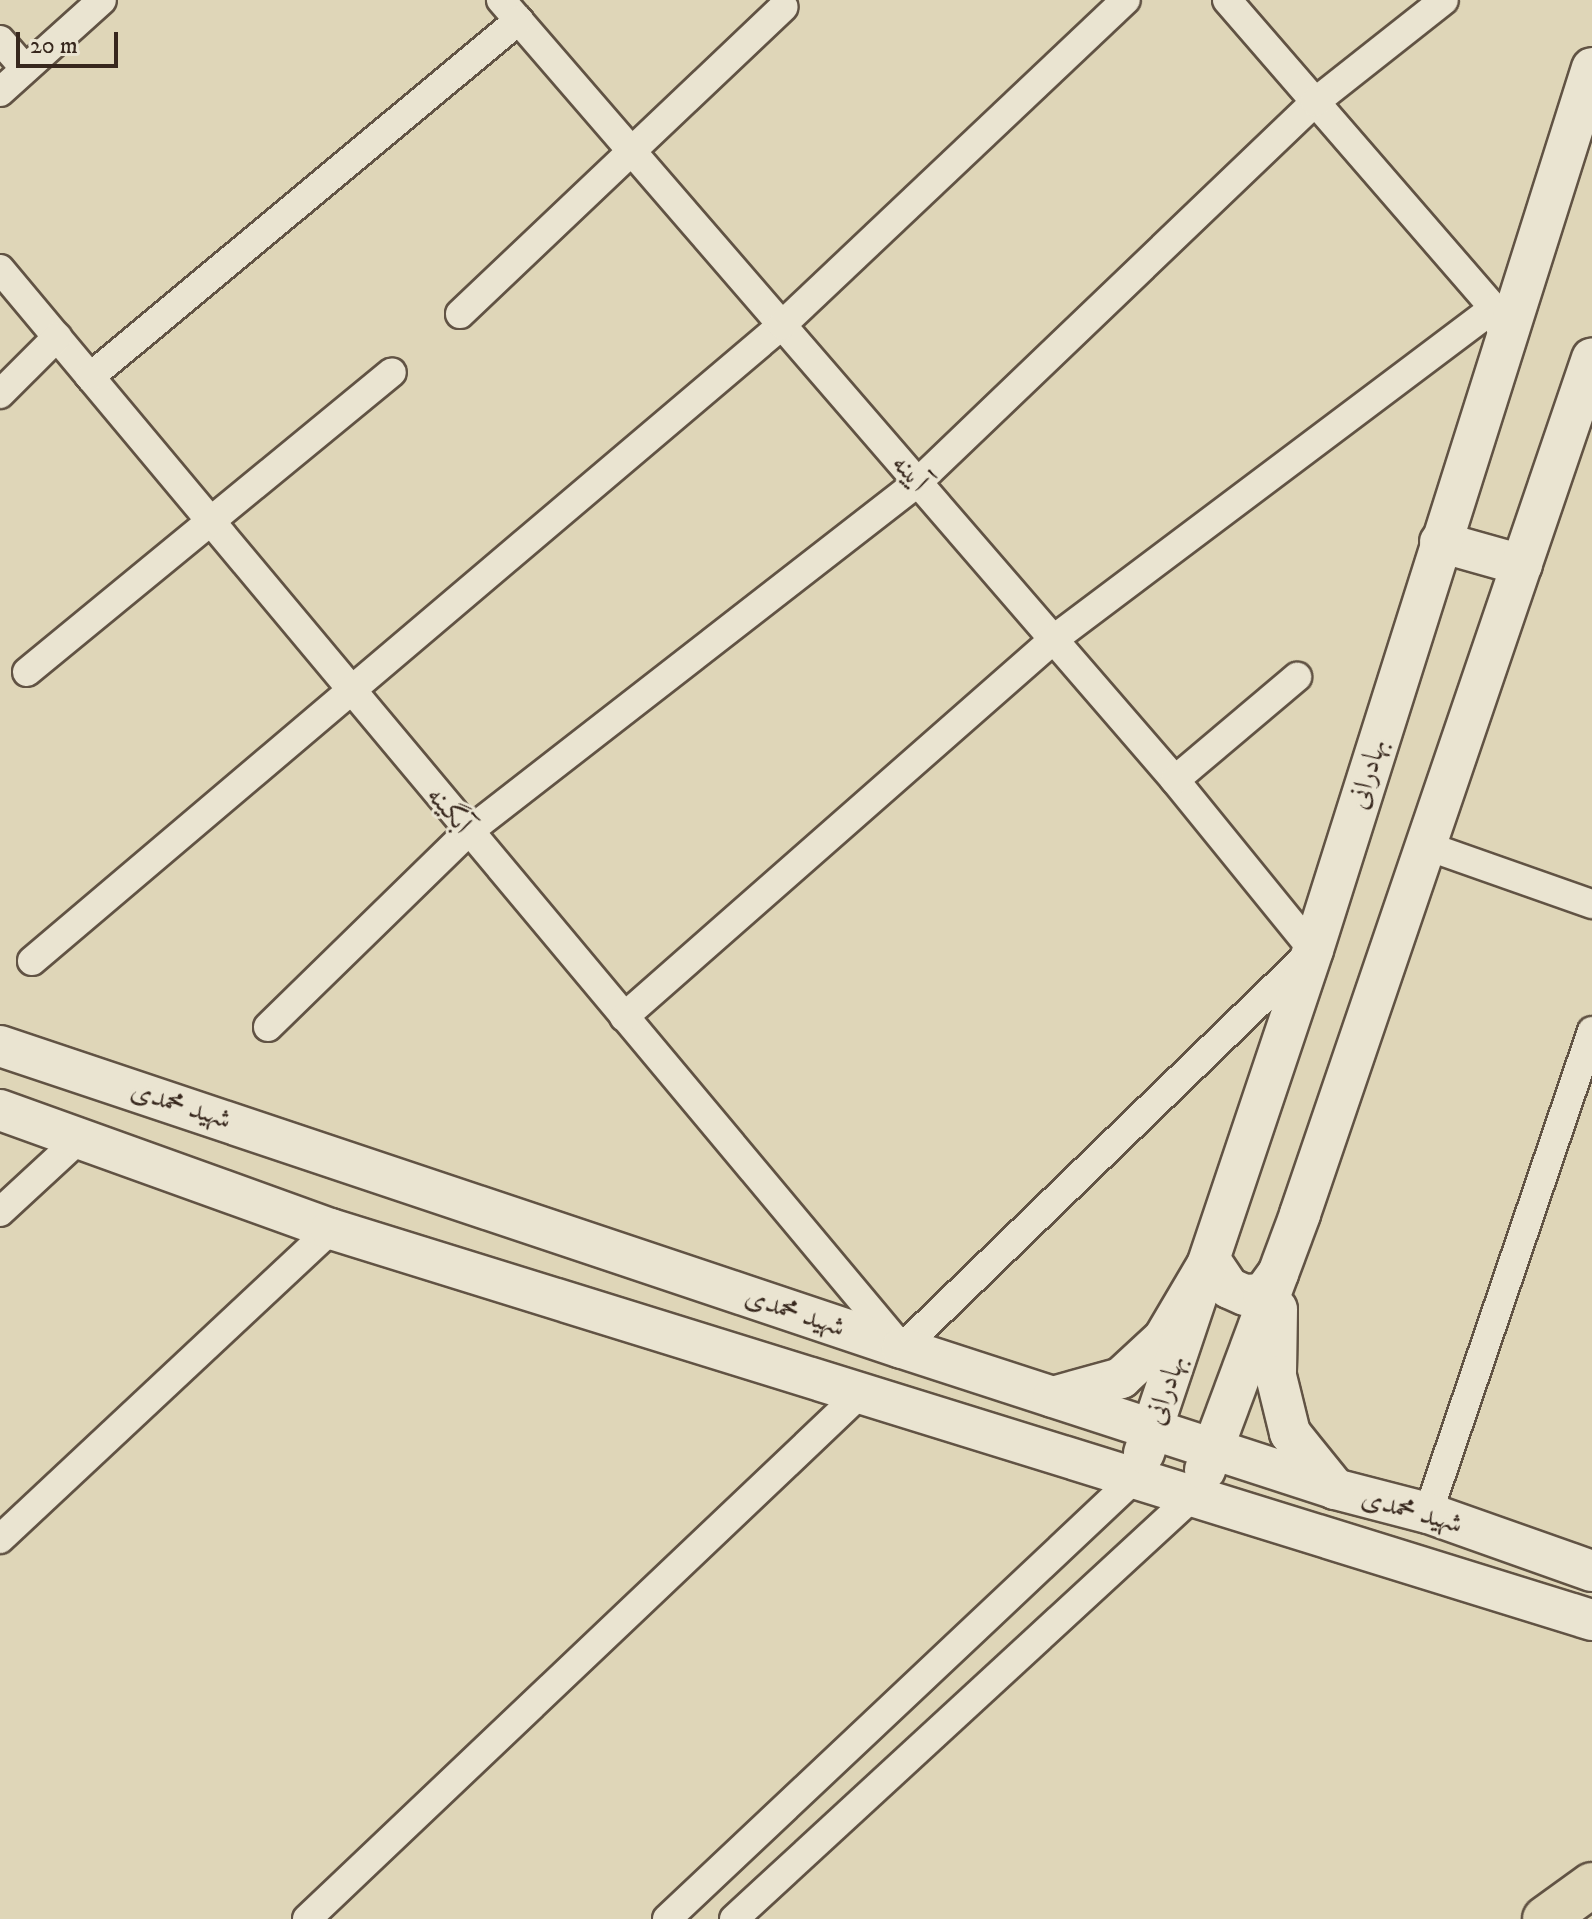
<!DOCTYPE html>
<meta charset="utf-8">
<style>
body{margin:0}
#map{position:relative;width:1592px;height:1919px;overflow:hidden;background:#dfd6b8;font-family:"IM FELL DW Pica",Amiri,serif}
div>[style]{position:absolute}
.roads{filter:drop-shadow(2px 0 #615344) drop-shadow(-2px 0 #615344) drop-shadow(0 2px #615344) drop-shadow(0 -2px #615344)}
.street>*{height:28px;margin:-14px;padding:0 14px;transform-origin:14px;border-radius:14px;background:#eae4d1}
.secondary>*{height:40px;margin:-20px;padding:0 20px;transform-origin:20px;border-radius:20px;background:#eae4d1}
.primary>*{height:44px;margin:-22px;padding:0 22px;transform-origin:22px;border-radius:22px;background:#dfd6b8}
span{translate:-50% -50%;white-space:nowrap;text-align:center;line-height:1.15;-webkit-text-stroke:6px #eae4d1;paint-order:stroke}
.street-label{font-size:28px;color:#37271d}
.scale{position:absolute;left:16px;top:32px;width:102px;height:36px;box-sizing:border-box;border:4px solid #37271d;border-top:0;padding-left:10px;font-size:24px;line-height:28px;white-space:nowrap;color:#37271d;-webkit-text-stroke:6px #eae4d1;paint-order:stroke}
</style>
<div id="map">
<div class="roads">
<div class="street">
<i style="left:1227px;top:0;width:408px;rotate:49.1deg"></i>
<i style="left:1494px;top:308px;width:20px;rotate:72deg"></i>
<i style="left:0;top:40px;width:38px;rotate:49deg"></i>
<i style="left:0;top:92px;width:137px;rotate:-42deg"></i>
<i style="left:0;top:269px;width:1406px;rotate:50.11deg"></i>
<i style="left:902px;top:1348px;width:572px;rotate:-44.08deg"></i>
<i style="left:1313px;top:950px;width:219px;rotate:-129.1deg"></i>
<i style="left:1175px;top:780px;width:1031px;rotate:-130.83deg"></i>
<i style="left:460px;top:314px;width:446px;rotate:-43.5deg"></i>
<i style="left:90px;top:377px;width:558px;rotate:-39.77deg"></i>
<i style="left:0;top:394px;width:81px;rotate:-45deg"></i>
<i style="left:27px;top:672px;width:472px;rotate:-39.4deg"></i>
<i style="left:1175px;top:780px;width:160px;rotate:-40.2deg"></i>
<i style="left:1427px;top:846px;width:175px;rotate:19.4deg"></i>
<i style="left:32px;top:961px;width:983px;rotate:-40.3deg"></i>
<i style="left:782px;top:325px;width:473px;rotate:-43.4deg"></i>
<i style="left:624px;top:1017px;width:573px;rotate:-41.32deg"></i>
<i style="left:1054px;top:639px;width:551px;rotate:-36.95deg"></i>
<i style="left:268px;top:1027px;width:279px;rotate:-44.3deg"></i>
<i style="left:468px;top:832px;width:570px;rotate:-37.87deg"></i>
<i style="left:918px;top:482px;width:550px;rotate:-43.75deg"></i>
<i style="left:1315px;top:102px;width:164px;rotate:-38.3deg"></i>
<i style="left:0;top:1212px;width:108px;rotate:-42.7deg"></i>
<i style="left:1428px;top:1513px;width:509px;rotate:-71.21deg"></i>
<i style="left:0;top:1539px;width:453px;rotate:-43.1deg"></i>
<i style="left:307px;top:1919px;width:765px;rotate:-43.52deg"></i>
<i style="left:667px;top:1919px;width:643px;rotate:-43.3deg"></i>
<i style="left:734px;top:1919px;width:624px;rotate:-42.66deg"></i>
</div>
<div class="secondary">
<i style="left:1440px;top:542px;width:85px;rotate:15.7deg"></i>
<i style="left:0;top:1046px;width:951px;rotate:18.51deg"></i>
<i style="left:902px;top:1348px;width:455px;rotate:18deg"></i>
<i style="left:1335px;top:1489px;width:96px;rotate:14.5deg"></i>
<i style="left:1428px;top:1513px;width:174px;rotate:19.5deg"></i>
<i style="left:0;top:1110px;width:352px;rotate:19.8deg"></i>
<i style="left:331px;top:1229px;width:1320px;rotate:17.23deg"></i>
<i style="left:1277px;top:1309px;width:67px;rotate:90.9deg"></i>
<i style="left:1276px;top:1376px;width:59px;rotate:76.2deg"></i>
<i style="left:1290px;top:1433px;width:72px;rotate:51.2deg"></i>
<i style="left:1053px;top:1397px;width:71px;rotate:-15.6deg"></i>
<i style="left:1121px;top:1378px;width:59px;rotate:-42.9deg"></i>
<i style="left:1164px;top:1338px;width:91px;rotate:-59.5deg"></i>
<i style="left:1210px;top:1260px;width:34px;rotate:56deg"></i>
<i style="left:1229px;top:1288px;width:17px;rotate:24deg"></i>
<i style="left:1245px;top:1295px;width:18px;rotate:-3deg"></i>
<i style="left:1263px;top:1294px;width:26px;rotate:-54deg"></i>
<i style="left:1144px;top:1453px;width:531px;rotate:-71.43deg"></i>
<i style="left:1313px;top:950px;width:925px;rotate:-72.45deg"></i>
<i style="left:1205px;top:1470px;width:273px;rotate:-69.6deg"></i>
<i style="left:1300px;top:1214px;width:904px;rotate:-71.16deg"></i>
</div>
<div class="primary">
<i style="left:1545px;top:1919px;width:58px;rotate:-35.9deg"></i>
</div>
</div>
<div class="street-label">
<span style="left:910px;top:473px;rotate:49deg">آیینه</span>
<span style="left:1368px;top:774px;rotate:-73deg">بهادرانی</span>
<span style="left:449px;top:810px;rotate:50deg">آبگینه</span>
<span style="left:181px;top:1105px;rotate:18deg">شهید محمدی</span>
<span style="left:795px;top:1312px;rotate:19deg">شهید محمدی</span>
<span style="left:1166px;top:1390px;rotate:-71deg">بهادرانی</span>
<span style="left:1412px;top:1511px;rotate:16deg">شهید محمدی</span>
</div>
<div class="scale">20 m</div>
</div>
